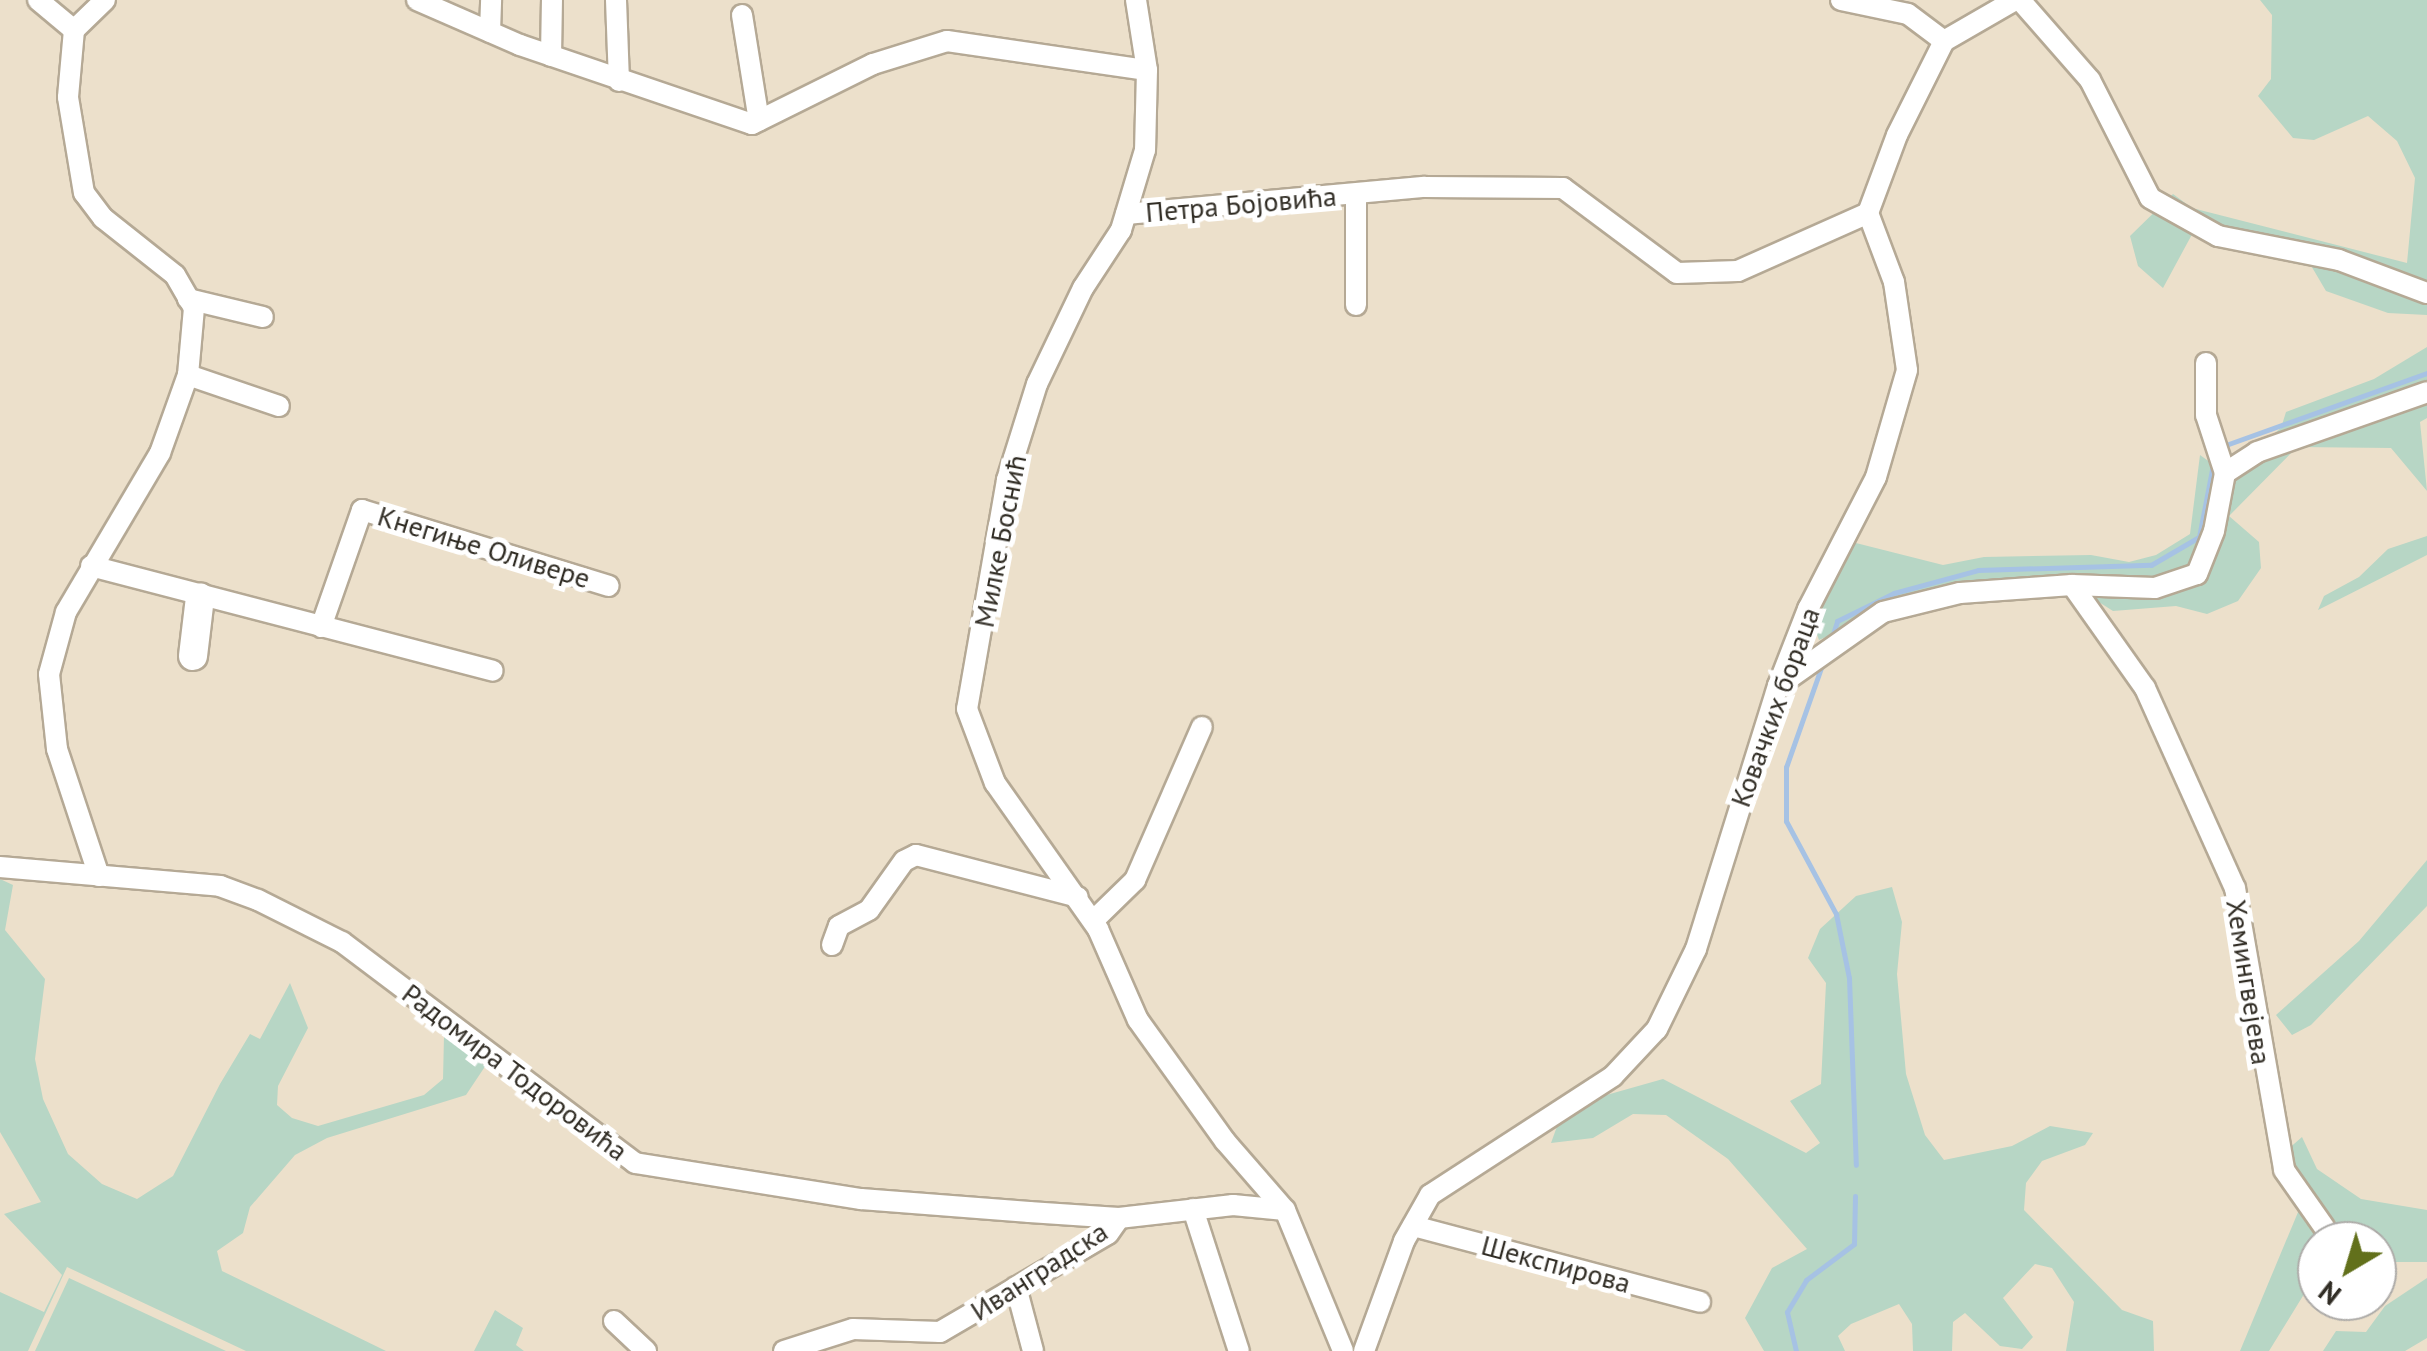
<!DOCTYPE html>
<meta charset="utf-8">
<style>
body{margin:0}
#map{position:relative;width:2427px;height:1351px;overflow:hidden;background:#ece0cb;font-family:"PT Sans",sans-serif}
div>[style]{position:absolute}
.green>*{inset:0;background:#b7d6c5}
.stream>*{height:5px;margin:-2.5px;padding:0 2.5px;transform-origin:2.5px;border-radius:2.5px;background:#a6c2e4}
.roads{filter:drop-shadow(2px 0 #b5a995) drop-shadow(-2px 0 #b5a995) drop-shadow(0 2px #b5a995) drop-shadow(0 -2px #b5a995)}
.street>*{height:20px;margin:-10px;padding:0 10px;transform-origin:10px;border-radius:10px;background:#fff}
.secondary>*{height:28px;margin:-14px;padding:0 14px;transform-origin:14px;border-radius:14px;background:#fff}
span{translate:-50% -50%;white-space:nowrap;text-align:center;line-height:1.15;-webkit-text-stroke:10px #fff;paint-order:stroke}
.street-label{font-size:28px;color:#312d25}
.north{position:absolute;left:2297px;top:1221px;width:100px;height:100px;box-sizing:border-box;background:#fff;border:2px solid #adaba8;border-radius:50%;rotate:218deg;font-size:28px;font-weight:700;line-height:40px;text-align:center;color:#312d25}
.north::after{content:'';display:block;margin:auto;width:35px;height:45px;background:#62701b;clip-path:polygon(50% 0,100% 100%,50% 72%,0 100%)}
</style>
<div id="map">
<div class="green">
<i style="clip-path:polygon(2260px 0,2427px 0,2427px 315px,2388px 313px,2326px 291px,2303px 252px,2196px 227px,2163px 288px,2138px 266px,2130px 236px,2173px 194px,2192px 208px,2407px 263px,2415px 178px,2397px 141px,2368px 116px,2314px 140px,2293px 138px,2258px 96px,2271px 79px,2272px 15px)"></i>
<i style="clip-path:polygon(2427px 347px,2427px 418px,2420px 422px,2427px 491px,2391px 448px,2297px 447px,2229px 516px,2259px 542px,2261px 568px,2238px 601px,2207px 614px,2176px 606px,2113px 611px,2072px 585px,1883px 612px,1819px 640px,1808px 609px,1848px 541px,1943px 565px,1984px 557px,2091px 555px,2129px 562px,2156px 555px,2190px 534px,2200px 455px,2225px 473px,2281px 428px,2286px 412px,2374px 379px)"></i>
<i style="clip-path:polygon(2427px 536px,2427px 555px,2318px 610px,2324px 596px,2359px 577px,2388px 549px)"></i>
<i style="clip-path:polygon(2427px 860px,2427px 906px,2311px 1025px,2292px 1035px,2276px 1015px,2359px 941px)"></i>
<i style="clip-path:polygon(0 879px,13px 885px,5px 930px,45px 979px,35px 1059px,43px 1099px,68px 1154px,102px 1184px,137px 1199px,173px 1176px,220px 1084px,250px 1034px,260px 1039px,290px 983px,308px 1028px,278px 1086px,277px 1105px,292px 1118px,318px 1126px,424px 1095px,443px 1079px,444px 1036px,486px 1065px,466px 1095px,327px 1138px,295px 1155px,250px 1207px,243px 1233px,217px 1251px,222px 1271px,386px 1351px,246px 1351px,67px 1267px,28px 1351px,0 1351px,0 1292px,44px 1312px,62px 1275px,4px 1214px,41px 1202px,0 1132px)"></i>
<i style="clip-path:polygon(1892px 887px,1902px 922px,1897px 974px,1906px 1074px,1925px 1135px,1944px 1160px,2012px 1146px,2050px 1126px,2093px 1133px,2085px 1145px,2042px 1161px,2026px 1183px,2024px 1210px,2122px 1310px,2153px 1321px,2154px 1351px,2066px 1351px,2074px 1302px,2052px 1268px,2035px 1264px,2003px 1298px,2033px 1337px,2022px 1349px,2000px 1346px,1965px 1313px,1953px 1322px,1952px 1351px,1913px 1351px,1912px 1324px,1899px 1304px,1851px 1324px,1838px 1336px,1845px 1351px,1764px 1351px,1745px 1318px,1772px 1268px,1807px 1249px,1728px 1159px,1666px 1115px,1633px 1114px,1593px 1138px,1551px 1143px,1564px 1107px,1663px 1079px,1806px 1153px,1820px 1143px,1790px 1101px,1821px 1084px,1826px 983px,1808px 958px,1820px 929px,1856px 896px)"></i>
<i style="clip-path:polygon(2302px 1137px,2317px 1169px,2361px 1199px,2427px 1210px,2427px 1262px,2377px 1262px,2377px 1241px,2317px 1241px,2317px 1273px,2269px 1351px,2240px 1351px,2306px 1193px,2287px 1150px)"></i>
<i style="clip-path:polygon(69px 1278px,226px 1351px,35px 1351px)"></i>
<i style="clip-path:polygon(2427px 1278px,2427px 1338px,2405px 1351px,2323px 1351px,2336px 1331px,2366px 1332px,2385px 1306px)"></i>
<i style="clip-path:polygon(495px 1310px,523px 1328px,516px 1345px,524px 1351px,474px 1351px)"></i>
</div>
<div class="stream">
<i style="left:2223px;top:446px;width:217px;rotate:-19.7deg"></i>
<i style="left:1831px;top:640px;width:20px;rotate:-72deg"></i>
<i style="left:1837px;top:621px;width:64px;rotate:-26.2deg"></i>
<i style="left:1894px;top:593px;width:87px;rotate:-15.3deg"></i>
<i style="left:1978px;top:570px;width:173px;rotate:-1.7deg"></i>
<i style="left:2151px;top:565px;width:56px;rotate:-30.3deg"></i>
<i style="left:2199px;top:537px;width:79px;rotate:-79.1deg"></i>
<i style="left:1822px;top:665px;width:108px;rotate:109.4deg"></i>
<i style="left:1786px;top:767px;width:54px;rotate:90deg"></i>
<i style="left:1786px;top:821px;width:106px;rotate:61.7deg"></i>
<i style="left:1836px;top:914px;width:65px;rotate:78.5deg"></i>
<i style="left:1849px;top:978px;width:187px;rotate:87.9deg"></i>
<i style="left:1796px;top:1351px;width:40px;rotate:-103deg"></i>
<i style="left:1787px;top:1312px;width:37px;rotate:-59deg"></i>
<i style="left:1806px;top:1280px;width:60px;rotate:-36.9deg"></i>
<i style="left:1854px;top:1244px;width:48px;rotate:-88.8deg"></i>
</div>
<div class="roads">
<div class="street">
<i style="left:38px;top:0;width:47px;rotate:39.8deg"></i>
<i style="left:417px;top:0;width:112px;rotate:23.6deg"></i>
<i style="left:520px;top:45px;width:245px;rotate:18.8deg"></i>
<i style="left:752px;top:124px;width:135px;rotate:-26.4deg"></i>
<i style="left:873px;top:64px;width:77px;rotate:-17.3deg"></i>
<i style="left:947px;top:41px;width:202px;rotate:8.3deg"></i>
<i style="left:616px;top:0;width:81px;rotate:87.9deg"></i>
<i style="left:1136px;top:0;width:71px;rotate:81.1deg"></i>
<i style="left:1147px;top:70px;width:80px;rotate:91.4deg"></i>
<i style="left:1145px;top:150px;width:84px;rotate:106.7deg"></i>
<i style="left:1121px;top:230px;width:69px;rotate:123.2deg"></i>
<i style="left:1083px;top:288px;width:106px;rotate:115.6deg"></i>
<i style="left:1037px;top:384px;width:101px;rotate:107.4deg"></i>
<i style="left:1007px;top:480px;width:232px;rotate:99.9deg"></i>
<i style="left:967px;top:709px;width:79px;rotate:69.3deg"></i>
<i style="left:995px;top:783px;width:179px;rotate:54.8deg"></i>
<i style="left:1098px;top:929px;width:99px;rotate:66.3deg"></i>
<i style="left:1138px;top:1020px;width:149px;rotate:54.3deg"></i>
<i style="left:1225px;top:1141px;width:91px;rotate:49deg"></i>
<i style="left:1285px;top:1210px;width:152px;rotate:67.6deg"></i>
<i style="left:1841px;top:0;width:68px;rotate:11.8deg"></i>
<i style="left:1908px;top:14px;width:45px;rotate:36.9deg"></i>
<i style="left:2020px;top:0;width:106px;rotate:48.8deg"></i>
<i style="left:2090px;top:80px;width:132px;rotate:63deg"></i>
<i style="left:2150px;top:198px;width:78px;rotate:29.2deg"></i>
<i style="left:2218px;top:236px;width:123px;rotate:11.2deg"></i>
<i style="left:2339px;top:260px;width:94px;rotate:20.6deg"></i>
<i style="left:742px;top:15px;width:107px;rotate:80.9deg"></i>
<i style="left:490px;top:32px;width:32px;rotate:-88deg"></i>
<i style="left:551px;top:56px;width:56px;rotate:-89deg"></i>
<i style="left:1126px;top:214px;width:300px;rotate:-5.2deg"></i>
<i style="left:1425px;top:187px;width:138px;rotate:0.4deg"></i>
<i style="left:1563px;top:188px;width:142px;rotate:36.7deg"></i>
<i style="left:1677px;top:273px;width:61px;rotate:-1.9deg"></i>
<i style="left:1738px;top:271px;width:142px;rotate:-24deg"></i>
<i style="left:188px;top:299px;width:77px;rotate:13.5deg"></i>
<i style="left:1356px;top:305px;width:111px;rotate:-90deg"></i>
<i style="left:2206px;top:363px;width:52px;rotate:90deg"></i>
<i style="left:2206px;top:415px;width:61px;rotate:71.9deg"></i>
<i style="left:188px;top:375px;width:96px;rotate:18.8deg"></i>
<i style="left:91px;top:566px;width:415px;rotate:14.6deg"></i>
<i style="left:2072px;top:585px;width:126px;rotate:54.7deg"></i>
<i style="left:2145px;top:688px;width:219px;rotate:65.8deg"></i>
<i style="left:2235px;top:888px;width:286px;rotate:80.1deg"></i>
<i style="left:2284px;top:1170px;width:70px;rotate:54.9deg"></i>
<i style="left:321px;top:627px;width:124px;rotate:-70.7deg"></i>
<i style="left:362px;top:510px;width:258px;rotate:17.1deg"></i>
<i style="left:1778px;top:686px;width:128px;rotate:-35.2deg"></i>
<i style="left:1883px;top:612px;width:79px;rotate:-13.9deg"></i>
<i style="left:1960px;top:593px;width:112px;rotate:-4.1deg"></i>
<i style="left:2072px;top:585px;width:83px;rotate:2.1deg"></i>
<i style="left:2155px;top:588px;width:44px;rotate:-18.4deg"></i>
<i style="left:2197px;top:574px;width:46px;rotate:-68.4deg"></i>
<i style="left:2214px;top:531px;width:59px;rotate:-79.3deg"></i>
<i style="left:2225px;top:473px;width:38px;rotate:-33deg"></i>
<i style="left:2257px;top:452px;width:180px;rotate:-19.4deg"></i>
<i style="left:0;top:867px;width:221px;rotate:4.9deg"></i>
<i style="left:220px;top:886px;width:40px;rotate:20.2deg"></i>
<i style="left:258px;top:900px;width:94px;rotate:26.6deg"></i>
<i style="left:342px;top:942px;width:367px;rotate:37deg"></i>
<i style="left:635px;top:1163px;width:229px;rotate:9.1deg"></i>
<i style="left:861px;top:1199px;width:169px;rotate:4.4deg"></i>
<i style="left:1029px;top:1212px;width:90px;rotate:3.8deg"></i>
<i style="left:1119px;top:1218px;width:115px;rotate:-6.5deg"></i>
<i style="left:1233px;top:1205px;width:52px;rotate:5.5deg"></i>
<i style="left:99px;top:876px;width:134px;rotate:-108.3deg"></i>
<i style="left:57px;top:749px;width:75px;rotate:-96.1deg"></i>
<i style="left:49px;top:674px;width:64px;rotate:-74.7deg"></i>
<i style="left:66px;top:612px;width:185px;rotate:-59.4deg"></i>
<i style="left:160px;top:453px;width:83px;rotate:-70.3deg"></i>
<i style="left:188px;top:375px;width:67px;rotate:-84.9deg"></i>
<i style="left:194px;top:308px;width:38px;rotate:-120deg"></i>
<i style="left:175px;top:275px;width:92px;rotate:-141.6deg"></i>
<i style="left:103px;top:218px;width:31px;rotate:-127deg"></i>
<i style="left:84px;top:193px;width:97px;rotate:-99.5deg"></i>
<i style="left:68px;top:97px;width:67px;rotate:-84.9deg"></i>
<i style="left:74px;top:30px;width:43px;rotate:-44.1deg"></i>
<i style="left:1093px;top:921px;width:59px;rotate:-44.3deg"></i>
<i style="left:1135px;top:880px;width:167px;rotate:-66.4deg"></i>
<i style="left:832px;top:945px;width:20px;rotate:-70deg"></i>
<i style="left:839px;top:926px;width:34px;rotate:-28deg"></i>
<i style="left:869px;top:910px;width:60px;rotate:-54.5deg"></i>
<i style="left:904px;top:861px;width:13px;rotate:-27deg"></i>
<i style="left:916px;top:855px;width:167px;rotate:14.5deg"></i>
<i style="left:1193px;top:1209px;width:149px;rotate:72.1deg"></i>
<i style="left:1413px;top:1226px;width:297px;rotate:14.8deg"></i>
<i style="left:1016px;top:1287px;width:66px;rotate:75.1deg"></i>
<i style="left:614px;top:1321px;width:44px;rotate:43.2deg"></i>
<i style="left:784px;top:1351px;width:72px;rotate:-17.7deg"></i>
<i style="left:853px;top:1329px;width:87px;rotate:2deg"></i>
<i style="left:940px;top:1332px;width:194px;rotate:-30.3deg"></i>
<i style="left:1108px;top:1234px;width:19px;rotate:-55deg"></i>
<i style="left:1364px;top:1351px;width:117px;rotate:-70deg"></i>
<i style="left:1404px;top:1241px;width:53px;rotate:-60.5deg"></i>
<i style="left:1430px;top:1195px;width:218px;rotate:-33deg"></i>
<i style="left:1613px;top:1076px;width:64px;rotate:-46.9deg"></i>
<i style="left:1657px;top:1029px;width:89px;rotate:-64deg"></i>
<i style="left:1696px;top:949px;width:275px;rotate:-72.7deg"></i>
<i style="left:1778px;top:686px;width:83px;rotate:-68.7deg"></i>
<i style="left:1808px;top:609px;width:148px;rotate:-62.7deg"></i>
<i style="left:1876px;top:477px;width:111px;rotate:-73.8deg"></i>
<i style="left:1907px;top:370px;width:89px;rotate:-98.4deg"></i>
<i style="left:1894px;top:282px;width:74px;rotate:-110.6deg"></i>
<i style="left:1868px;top:213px;width:83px;rotate:-69.6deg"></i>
<i style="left:1897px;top:135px;width:105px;rotate:-63.4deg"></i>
<i style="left:1944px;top:41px;width:82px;rotate:-30deg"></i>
</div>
<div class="secondary">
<i style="left:193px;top:656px;width:59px;rotate:-83.2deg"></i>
</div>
</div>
<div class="street-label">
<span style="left:1241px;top:204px;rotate:-5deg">Петра Бојовића</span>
<span style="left:1000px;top:541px;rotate:-79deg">Милке Боснић</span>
<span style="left:484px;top:547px;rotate:17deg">Кнегиње Оливере</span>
<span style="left:1775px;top:707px;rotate:-70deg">Ковачких бораца</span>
<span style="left:2249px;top:982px;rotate:81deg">Хемингвејева</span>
<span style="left:515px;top:1072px;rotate:37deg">Радомира Тодоровића</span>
<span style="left:1556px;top:1264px;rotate:15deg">Шекспирова</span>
<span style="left:1039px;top:1271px;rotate:-33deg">Иванградска</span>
</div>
<div class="north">N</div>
</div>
